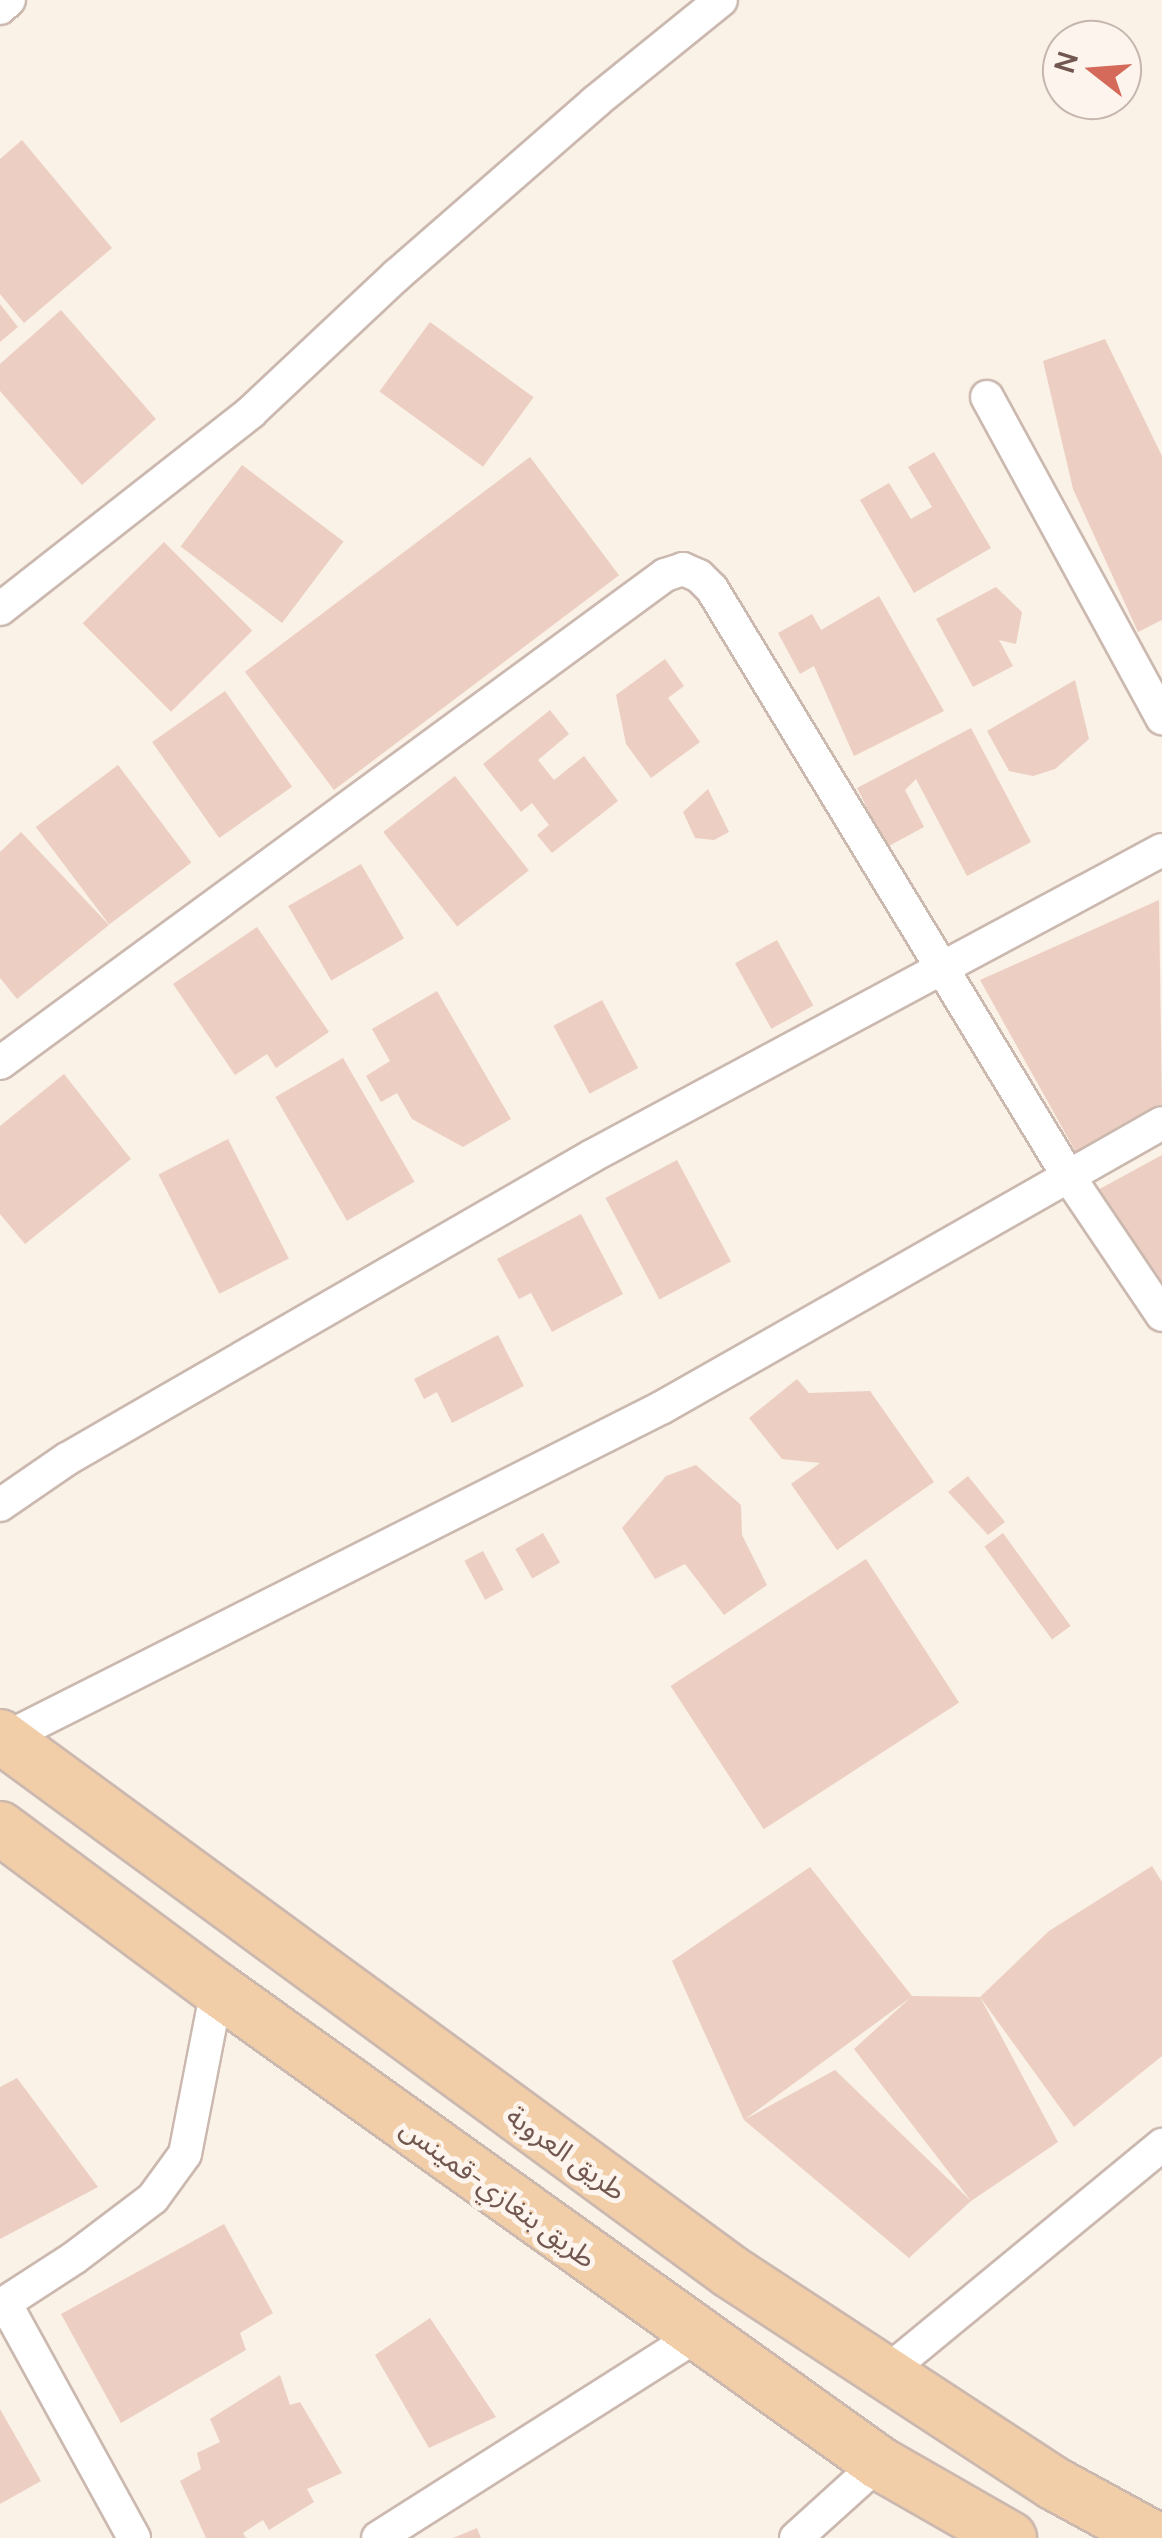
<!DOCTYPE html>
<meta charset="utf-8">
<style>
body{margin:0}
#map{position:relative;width:1162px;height:2538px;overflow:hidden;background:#faf1e7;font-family:Manrope,"Noto Sans Arabic",sans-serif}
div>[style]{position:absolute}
.building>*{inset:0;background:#eccfc2;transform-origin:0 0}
.roads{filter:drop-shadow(2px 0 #cbb8af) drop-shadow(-2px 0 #cbb8af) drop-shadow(0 2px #cbb8af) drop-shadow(0 -2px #cbb8af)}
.street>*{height:32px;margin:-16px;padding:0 16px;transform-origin:16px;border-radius:16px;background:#fff}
.primary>*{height:52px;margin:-26px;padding:0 26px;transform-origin:26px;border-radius:26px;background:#f1cea8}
span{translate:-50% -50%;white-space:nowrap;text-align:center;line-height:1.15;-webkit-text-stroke:10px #fdf5ed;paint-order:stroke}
.street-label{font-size:28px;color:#71574f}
.north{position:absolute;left:1042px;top:20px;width:100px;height:100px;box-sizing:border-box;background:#fdf5ed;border:2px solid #c5b6ae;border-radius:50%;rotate:287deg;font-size:28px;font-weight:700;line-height:40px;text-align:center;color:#71574f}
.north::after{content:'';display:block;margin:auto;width:35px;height:45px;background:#d56a5b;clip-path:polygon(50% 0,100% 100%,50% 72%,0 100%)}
</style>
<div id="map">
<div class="building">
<i style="clip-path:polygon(22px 140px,112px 248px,24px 323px,0 294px,0 159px)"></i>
<i style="clip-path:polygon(0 304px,18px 327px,0 342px)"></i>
<i style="clip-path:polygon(61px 310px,156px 419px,82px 485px,0 391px,0 364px)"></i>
<i style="left:430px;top:322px;width:128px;height:86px;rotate:36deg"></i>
<i style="clip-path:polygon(1105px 339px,1162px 456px,1162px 620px,1138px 632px,1073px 489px,1043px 361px)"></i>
<i style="clip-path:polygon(934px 452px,991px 548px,914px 593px,860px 500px,889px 483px,911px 519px,932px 507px,908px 467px)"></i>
<i style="left:530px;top:457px;width:148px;height:357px;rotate:53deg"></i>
<i style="left:242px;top:465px;width:127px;height:102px;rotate:37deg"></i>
<i style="left:164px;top:542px;width:125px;height:115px;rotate:45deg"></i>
<i style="clip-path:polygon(996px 587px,1022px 612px,1016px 644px,999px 640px,1013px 666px,973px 687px,936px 619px)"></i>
<i style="clip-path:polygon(879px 596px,944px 711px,854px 756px,814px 666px,800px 674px,778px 633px,812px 614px,821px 630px)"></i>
<i style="clip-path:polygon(665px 659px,684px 686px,668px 698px,700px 742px,651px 778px,626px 744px,616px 695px)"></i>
<i style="clip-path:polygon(1075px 680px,1089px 739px,1055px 769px,1033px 776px,1009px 771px,987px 731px)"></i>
<i style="left:225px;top:691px;width:117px;height:89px;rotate:55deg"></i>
<i style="clip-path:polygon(550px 710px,569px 734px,538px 760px,554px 780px,584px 756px,618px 801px,552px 853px,537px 835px,549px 825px,532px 803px,521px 812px,483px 764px)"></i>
<i style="clip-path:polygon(971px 728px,1031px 842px,967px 876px,916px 779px,905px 790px,924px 827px,887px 847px,857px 788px)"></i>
<i style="left:118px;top:765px;width:122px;height:103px;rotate:53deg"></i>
<i style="left:455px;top:776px;width:120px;height:91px;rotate:52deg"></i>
<i style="clip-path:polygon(708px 789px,729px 832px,714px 840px,695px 838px,683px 812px)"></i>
<i style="clip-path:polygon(21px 832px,109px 925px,17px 999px,0 978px,0 852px)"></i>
<i style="left:361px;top:864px;width:86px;height:84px;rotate:60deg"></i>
<i style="clip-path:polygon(1159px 900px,1162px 1107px,1083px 1165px,980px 980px)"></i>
<i style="clip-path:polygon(257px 927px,329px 1032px,276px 1068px,267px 1054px,235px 1075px,173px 984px)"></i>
<i style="left:777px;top:940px;width:75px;height:48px;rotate:61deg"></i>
<i style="clip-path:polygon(437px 991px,511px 1119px,463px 1147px,412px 1119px,397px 1093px,381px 1102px,366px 1076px,390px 1061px,372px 1029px)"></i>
<i style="left:602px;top:1000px;width:77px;height:55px;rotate:62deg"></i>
<i style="left:343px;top:1058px;width:143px;height:78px;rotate:60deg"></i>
<i style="clip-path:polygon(64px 1074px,131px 1159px,25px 1244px,0 1214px,0 1126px)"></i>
<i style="left:228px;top:1139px;width:134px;height:78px;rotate:63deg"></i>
<i style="clip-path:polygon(1162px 1155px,1162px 1291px,1083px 1198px)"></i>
<i style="left:677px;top:1160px;width:115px;height:81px;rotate:62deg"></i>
<i style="clip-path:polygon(581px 1214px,623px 1294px,552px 1332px,531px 1293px,519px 1299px,497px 1259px)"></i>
<i style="clip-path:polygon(498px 1335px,524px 1386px,452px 1423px,437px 1392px,424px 1399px,414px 1379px)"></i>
<i style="clip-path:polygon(797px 1379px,809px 1393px,870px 1391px,934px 1482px,837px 1550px,791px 1484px,820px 1463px,782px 1459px,749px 1418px)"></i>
<i style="clip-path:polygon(696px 1465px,741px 1505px,742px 1535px,767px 1585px,724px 1615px,685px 1564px,655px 1579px,622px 1528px,666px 1476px)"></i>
<i style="clip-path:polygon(968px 1476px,1005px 1522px,988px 1535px,948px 1492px)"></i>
<i style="left:543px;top:1533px;width:34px;height:32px;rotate:60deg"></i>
<i style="left:1003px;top:1533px;width:115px;height:23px;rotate:54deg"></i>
<i style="left:483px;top:1551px;width:44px;height:21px;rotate:62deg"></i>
<i style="left:866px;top:1559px;width:171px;height:233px;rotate:57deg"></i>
<i style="clip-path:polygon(1152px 1866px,1162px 1882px,1162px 2056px,1074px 2127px,980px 1997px,1049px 1931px)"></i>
<i style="clip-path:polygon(810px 1867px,912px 1996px,980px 1997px,1058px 2142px,971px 2201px,909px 2258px,744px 2120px,835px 2070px,971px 2201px,854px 2049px,910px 1998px,744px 2120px,672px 1961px)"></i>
<i style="clip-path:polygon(17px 2078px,98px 2187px,0 2239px,0 2087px)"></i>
<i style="clip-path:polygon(224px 2224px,273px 2313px,240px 2333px,246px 2350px,121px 2423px,61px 2314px)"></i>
<i style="clip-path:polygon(430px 2318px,496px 2417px,429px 2448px,375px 2355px)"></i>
<i style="clip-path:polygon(280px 2375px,290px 2405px,300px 2402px,342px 2473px,307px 2489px,314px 2502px,269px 2530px,263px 2520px,243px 2533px,246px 2538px,206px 2538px,180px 2481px,201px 2469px,197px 2453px,220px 2442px,210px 2419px)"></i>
<i style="clip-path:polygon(0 2409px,41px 2481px,0 2504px)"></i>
<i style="clip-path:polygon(477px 2528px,481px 2538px,453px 2538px)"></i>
</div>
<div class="roads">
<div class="street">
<i style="left:0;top:8px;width:12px;rotate:-42deg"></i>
<i style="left:987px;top:397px;width:366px;rotate:61.4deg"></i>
<i style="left:0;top:609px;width:319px;rotate:-38.1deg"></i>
<i style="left:251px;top:412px;width:200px;rotate:-43.2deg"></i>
<i style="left:397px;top:275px;width:263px;rotate:-41.1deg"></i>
<i style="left:595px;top:102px;width:162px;rotate:-39deg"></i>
<i style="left:0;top:1063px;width:825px;rotate:-36.27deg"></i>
<i style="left:665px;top:575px;width:19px;rotate:-18deg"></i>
<i style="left:683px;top:569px;width:17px;rotate:24deg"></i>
<i style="left:699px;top:576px;width:18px;rotate:45deg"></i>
<i style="left:712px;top:589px;width:684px;rotate:58.75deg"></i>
<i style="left:1067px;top:1174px;width:170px;rotate:56deg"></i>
<i style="left:0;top:1505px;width:81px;rotate:-34.5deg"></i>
<i style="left:67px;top:1459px;width:606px;rotate:-29.99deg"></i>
<i style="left:592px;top:1156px;width:647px;rotate:-28.23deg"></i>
<i style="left:0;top:1741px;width:740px;rotate:-26.74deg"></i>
<i style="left:661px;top:1408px;width:576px;rotate:-29.63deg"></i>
<i style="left:5px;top:2303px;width:268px;rotate:61.2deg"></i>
<i style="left:0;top:2306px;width:88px;rotate:-33deg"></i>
<i style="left:74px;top:2258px;width:99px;rotate:-37.2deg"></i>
<i style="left:153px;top:2198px;width:54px;rotate:-54deg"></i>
<i style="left:185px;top:2154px;width:168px;rotate:-79deg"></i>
<i style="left:883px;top:2375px;width:362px;rotate:-39.5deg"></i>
<i style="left:378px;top:2538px;width:379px;rotate:-32.4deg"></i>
<i style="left:796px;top:2538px;width:112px;rotate:-42.1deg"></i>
</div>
<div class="primary">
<i style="left:0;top:1736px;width:906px;rotate:36.25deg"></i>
<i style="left:731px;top:2272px;width:387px;rotate:33.2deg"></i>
<i style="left:1055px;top:2484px;width:113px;rotate:28.6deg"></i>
<i style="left:0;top:1828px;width:270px;rotate:36.6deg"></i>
<i style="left:217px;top:1989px;width:814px;rotate:35.6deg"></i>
<i style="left:879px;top:2463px;width:151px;rotate:29.8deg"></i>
</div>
</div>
<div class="street-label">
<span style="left:567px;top:2152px;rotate:36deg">طريق العروبة</span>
<span style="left:499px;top:2192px;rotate:36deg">طريق بنغازي-قمينس</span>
</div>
<div class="north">N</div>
</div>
